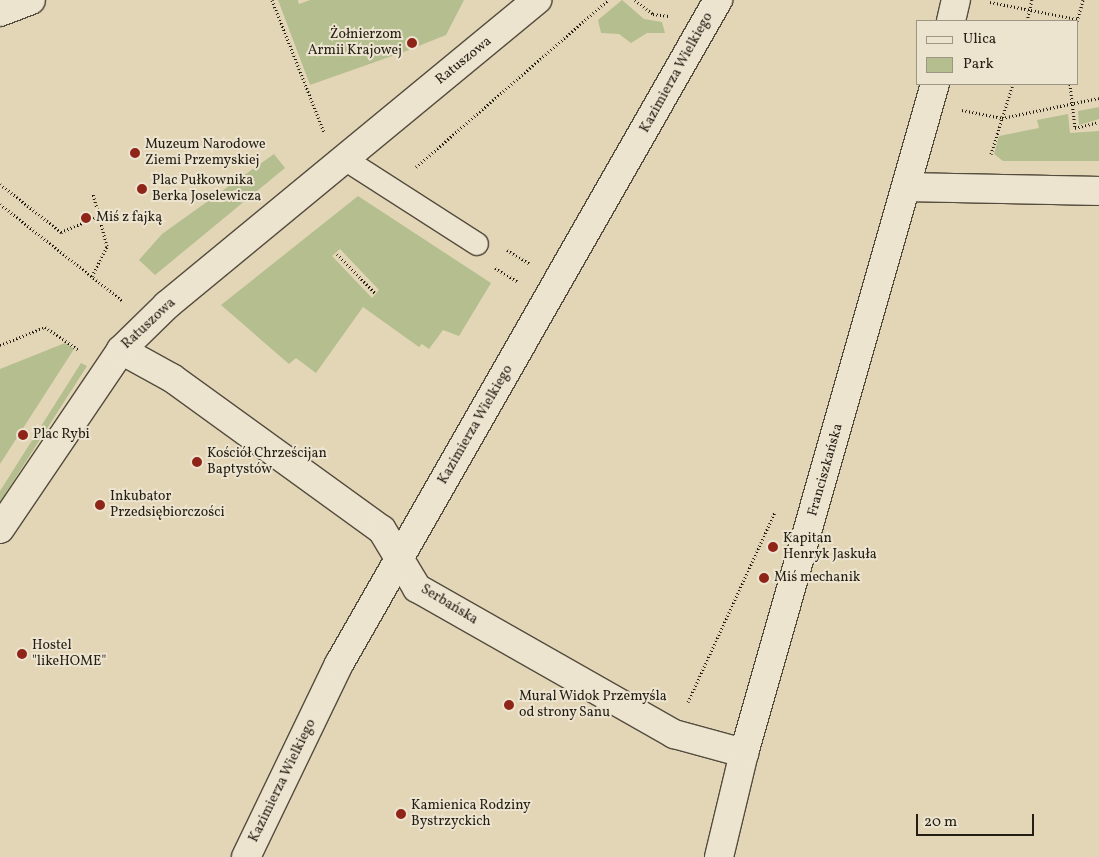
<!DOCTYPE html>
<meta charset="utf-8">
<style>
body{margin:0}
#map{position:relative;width:1099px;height:857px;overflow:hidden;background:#e3d6b7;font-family:Vollkorn,serif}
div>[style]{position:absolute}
.green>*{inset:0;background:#b4be8e}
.path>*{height:3px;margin-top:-1.5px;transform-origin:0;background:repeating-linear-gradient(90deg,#251e14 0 1px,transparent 0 3.5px)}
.roads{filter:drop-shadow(1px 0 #544c3d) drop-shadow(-1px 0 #544c3d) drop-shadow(0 1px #544c3d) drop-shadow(0 -1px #544c3d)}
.lane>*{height:22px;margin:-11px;padding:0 11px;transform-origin:11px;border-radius:11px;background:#ede4d0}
.street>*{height:28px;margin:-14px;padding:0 14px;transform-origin:14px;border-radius:14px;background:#ede4d0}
.dots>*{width:14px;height:14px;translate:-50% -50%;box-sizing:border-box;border:2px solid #ede4d0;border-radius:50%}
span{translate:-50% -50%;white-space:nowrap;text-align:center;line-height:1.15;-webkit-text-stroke:4px #ede4d0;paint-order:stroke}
.poi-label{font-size:14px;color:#251e14}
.right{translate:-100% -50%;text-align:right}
.left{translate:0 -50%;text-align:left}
.street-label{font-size:14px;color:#251e14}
.legend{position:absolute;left:916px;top:20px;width:162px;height:65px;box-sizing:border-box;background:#ede4d0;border:1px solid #9d9585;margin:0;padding:6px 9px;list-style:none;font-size:15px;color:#251e14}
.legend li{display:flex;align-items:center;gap:10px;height:25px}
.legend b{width:25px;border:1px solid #9d9585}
.scale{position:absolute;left:916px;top:814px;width:118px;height:22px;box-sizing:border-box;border:2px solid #251e14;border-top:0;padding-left:6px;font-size:15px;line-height:18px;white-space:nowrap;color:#251e14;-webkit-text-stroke:4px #ede4d0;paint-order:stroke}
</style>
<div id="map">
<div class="green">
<i style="clip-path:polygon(278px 0,298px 0,299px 4px,310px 0,464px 0,446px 35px,416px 47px,413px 37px,406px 39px,409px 50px,310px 85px)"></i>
<i style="clip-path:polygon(622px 0,644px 19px,662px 22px,665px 33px,647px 33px,631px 43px,619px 34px,601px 33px,598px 20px)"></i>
<i style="clip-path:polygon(1099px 107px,1099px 119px,1079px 125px,1078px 111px)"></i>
<i style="clip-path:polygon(1068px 114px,1070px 133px,1099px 131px,1099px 161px,1003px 161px,994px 154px,999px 136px,1039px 128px,1037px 120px)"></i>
<i style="clip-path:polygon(274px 154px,285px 168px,155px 275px,139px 260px,162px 234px)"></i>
<i style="clip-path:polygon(evenodd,358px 196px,491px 283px,459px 336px,443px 330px,429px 349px,422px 344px,419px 347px,363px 307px,316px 373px,296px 358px,289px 364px,221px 305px,358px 196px,340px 249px,379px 290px,372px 298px,332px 256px,340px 249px)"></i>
<i style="clip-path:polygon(65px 343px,74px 349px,0 464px,0 369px)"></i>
<i style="clip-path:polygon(81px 363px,87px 366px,0 502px,0 491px)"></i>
</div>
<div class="path">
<i style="left:272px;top:0;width:142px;rotate:68.5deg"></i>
<i style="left:635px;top:0;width:23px;rotate:38deg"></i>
<i style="left:653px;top:14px;width:16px;rotate:7deg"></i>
<i style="left:990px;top:2px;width:89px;rotate:11.1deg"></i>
<i style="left:1027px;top:21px;width:22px;rotate:-77deg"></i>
<i style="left:1077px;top:21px;width:22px;rotate:-74deg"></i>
<i style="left:1070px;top:84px;width:44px;rotate:83.5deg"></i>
<i style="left:1075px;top:128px;width:25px;rotate:-14deg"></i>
<i style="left:962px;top:110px;width:41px;rotate:11.3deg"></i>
<i style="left:1002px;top:118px;width:99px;rotate:-11.7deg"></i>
<i style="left:991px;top:154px;width:73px;rotate:-72.6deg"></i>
<i style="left:416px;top:167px;width:254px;rotate:-41deg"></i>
<i style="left:0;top:184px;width:78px;rotate:38.2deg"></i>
<i style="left:61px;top:232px;width:41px;rotate:-22.8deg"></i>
<i style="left:99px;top:216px;width:24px;rotate:-105deg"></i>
<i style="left:0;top:204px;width:157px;rotate:38.3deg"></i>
<i style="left:507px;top:250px;width:26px;rotate:31deg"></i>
<i style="left:337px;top:254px;width:54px;rotate:45.7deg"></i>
<i style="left:495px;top:268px;width:27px;rotate:31deg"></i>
<i style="left:92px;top:276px;width:34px;rotate:-63deg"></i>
<i style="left:107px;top:246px;width:31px;rotate:-105deg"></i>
<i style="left:0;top:345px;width:48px;rotate:-21.8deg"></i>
<i style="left:45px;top:327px;width:41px;rotate:34.1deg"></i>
<i style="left:688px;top:702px;width:209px;rotate:-65.4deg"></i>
</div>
<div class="roads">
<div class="lane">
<i style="left:343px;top:158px;width:159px;rotate:32.7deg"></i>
</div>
<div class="street">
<i style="left:0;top:12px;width:33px;rotate:-21deg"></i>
<i style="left:951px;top:21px;width:22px;rotate:-77deg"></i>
<i style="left:907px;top:187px;width:192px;rotate:1.2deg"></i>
<i style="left:121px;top:350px;width:58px;rotate:28.8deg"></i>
<i style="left:172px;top:378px;width:259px;rotate:35.9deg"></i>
<i style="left:382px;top:530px;width:68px;rotate:58.9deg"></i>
<i style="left:417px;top:588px;width:296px;rotate:29.6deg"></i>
<i style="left:674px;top:734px;width:73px;rotate:15.2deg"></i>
<i style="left:0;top:529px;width:216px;rotate:-55.9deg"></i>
<i style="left:121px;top:350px;width:64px;rotate:-44.4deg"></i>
<i style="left:167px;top:305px;width:480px;rotate:-39.5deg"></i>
<i style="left:246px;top:857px;width:214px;rotate:-64.3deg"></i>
<i style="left:339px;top:664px;width:765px;rotate:-60.28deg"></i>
<i style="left:719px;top:857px;width:107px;rotate:-76.5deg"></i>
<i style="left:744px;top:753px;width:696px;rotate:-74.07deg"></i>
</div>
</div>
<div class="dots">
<i style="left:412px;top:43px;background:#8f2418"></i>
<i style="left:135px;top:153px;background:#8f2418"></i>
<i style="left:142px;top:189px;background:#8f2418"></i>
<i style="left:86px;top:218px;background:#8f2418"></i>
<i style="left:23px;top:435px;background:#8f2418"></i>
<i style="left:197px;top:462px;background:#8f2418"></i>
<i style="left:100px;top:505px;background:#8f2418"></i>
<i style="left:773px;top:547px;background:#8f2418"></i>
<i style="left:764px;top:578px;background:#8f2418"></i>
<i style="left:22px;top:654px;background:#8f2418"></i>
<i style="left:509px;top:705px;background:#8f2418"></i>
<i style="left:401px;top:814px;background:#8f2418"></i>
</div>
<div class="poi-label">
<span class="right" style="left:402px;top:43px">Żołnierzom<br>Armii Krajowej</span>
<span class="left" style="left:145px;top:153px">Muzeum Narodowe<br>Ziemi Przemyskiej</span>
<span class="left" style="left:152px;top:189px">Plac Pułkownika<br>Berka Joselewicza</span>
<span class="left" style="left:96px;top:218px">Miś z fajką</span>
<span class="left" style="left:33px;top:435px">Plac Rybi</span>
<span class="left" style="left:207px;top:462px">Kościół Chrześcijan<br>Baptystów</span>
<span class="left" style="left:110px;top:505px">Inkubator<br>Przedsiębiorczości</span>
<span class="left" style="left:783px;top:547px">Kapitan<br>Henryk Jaskuła</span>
<span class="left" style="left:774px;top:578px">Miś mechanik</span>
<span class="left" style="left:32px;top:654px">Hostel<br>"likeHOME"</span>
<span class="left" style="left:519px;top:705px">Mural Widok Przemyśla<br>od strony Sanu</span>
<span class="left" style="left:411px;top:814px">Kamienica Rodziny<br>Bystrzyckich</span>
</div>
<div class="street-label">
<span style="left:464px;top:61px;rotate:-39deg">Ratuszowa</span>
<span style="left:677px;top:73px;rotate:-61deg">Kazimierza Wielkiego</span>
<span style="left:149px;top:324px;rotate:-43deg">Ratuszowa</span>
<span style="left:476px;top:425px;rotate:-60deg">Kazimierza Wielkiego</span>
<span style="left:826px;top:470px;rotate:-74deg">Franciszkańska</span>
<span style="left:449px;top:605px;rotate:31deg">Serbańska</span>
<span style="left:283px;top:781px;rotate:-64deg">Kazimierza Wielkiego</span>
</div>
<ul class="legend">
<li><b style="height:6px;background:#ede4d0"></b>Ulica</li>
<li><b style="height:14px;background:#b4be8e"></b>Park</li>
</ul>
<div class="scale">20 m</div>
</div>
